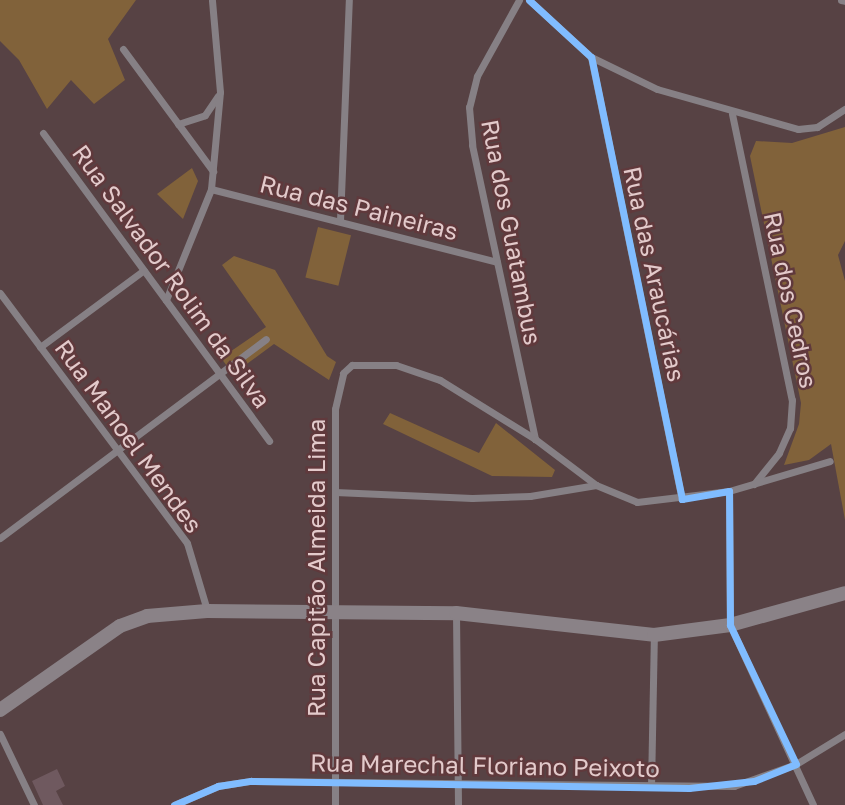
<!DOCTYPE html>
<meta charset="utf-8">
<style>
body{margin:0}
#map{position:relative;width:845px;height:805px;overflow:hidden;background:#574244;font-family:"Golos Text",sans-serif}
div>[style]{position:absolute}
.green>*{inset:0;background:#81623a;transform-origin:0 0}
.building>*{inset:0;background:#6f595f}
.street>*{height:7px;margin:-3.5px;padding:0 3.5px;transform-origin:3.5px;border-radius:3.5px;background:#868085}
.secondary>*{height:14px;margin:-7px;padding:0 7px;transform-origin:7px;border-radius:7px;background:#8a8287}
.cycleway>*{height:7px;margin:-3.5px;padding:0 3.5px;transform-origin:3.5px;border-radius:3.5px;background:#80bcff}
span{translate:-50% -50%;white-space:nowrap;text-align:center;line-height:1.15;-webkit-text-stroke:5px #60393c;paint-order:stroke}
.street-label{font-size:24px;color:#e3cacb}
</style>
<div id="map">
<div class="green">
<i style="clip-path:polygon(0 0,136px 0,108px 39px,125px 80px,94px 104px,71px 80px,47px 109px,19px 60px,0 41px)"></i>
<i style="clip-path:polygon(845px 127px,845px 241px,838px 255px,845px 281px,845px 520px,831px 444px,809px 460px,784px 465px,799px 424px,801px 403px,750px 156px,756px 141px,792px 143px)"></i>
<i style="clip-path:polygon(192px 168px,198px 181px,183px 219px,157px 194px)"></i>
<i style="left:318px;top:227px;width:34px;height:52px;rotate:14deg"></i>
<i style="clip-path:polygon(234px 256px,275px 270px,327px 356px,336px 362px,329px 380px,274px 344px,233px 374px,221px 358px,266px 327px,222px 265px)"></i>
<i style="clip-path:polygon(390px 413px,479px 453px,496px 423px,555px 470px,552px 477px,492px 476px,383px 424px)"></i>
</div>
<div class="building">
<i style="clip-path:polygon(57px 769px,65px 786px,56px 791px,63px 805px,43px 805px,32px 781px)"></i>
</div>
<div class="street">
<i style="left:519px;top:0;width:87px;rotate:118.9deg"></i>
<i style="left:477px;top:76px;width:32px;rotate:104deg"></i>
<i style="left:469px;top:107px;width:38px;rotate:85deg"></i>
<i style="left:472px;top:145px;width:301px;rotate:77.9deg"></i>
<i style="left:529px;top:0;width:84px;rotate:42.6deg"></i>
<i style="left:591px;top:57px;width:73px;rotate:25.9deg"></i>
<i style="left:657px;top:89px;width:147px;rotate:15.8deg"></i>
<i style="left:798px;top:129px;width:19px;rotate:-6deg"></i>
<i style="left:817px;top:127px;width:33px;rotate:-33deg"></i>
<i style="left:841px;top:0;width:4px;rotate:14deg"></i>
<i style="left:123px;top:49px;width:152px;rotate:53.6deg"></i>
<i style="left:591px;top:57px;width:451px;rotate:78.4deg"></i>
<i style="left:732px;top:114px;width:292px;rotate:78.2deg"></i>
<i style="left:792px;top:400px;width:28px;rotate:94deg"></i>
<i style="left:790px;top:428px;width:27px;rotate:114deg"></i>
<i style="left:779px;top:453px;width:40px;rotate:129deg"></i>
<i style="left:178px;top:124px;width:28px;rotate:-18deg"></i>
<i style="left:205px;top:115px;width:23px;rotate:-56deg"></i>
<i style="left:43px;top:133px;width:382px;rotate:53.7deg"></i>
<i style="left:211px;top:189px;width:295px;rotate:14.3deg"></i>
<i style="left:340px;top:220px;width:220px;rotate:-87.7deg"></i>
<i style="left:0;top:293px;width:312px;rotate:53.2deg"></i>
<i style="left:187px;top:543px;width:70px;rotate:73.4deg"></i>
<i style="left:166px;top:300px;width:120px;rotate:-67.9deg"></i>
<i style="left:211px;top:189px;width:97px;rotate:-84.7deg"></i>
<i style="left:220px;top:92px;width:92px;rotate:-95deg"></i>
<i style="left:40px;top:347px;width:129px;rotate:-36.5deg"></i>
<i style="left:729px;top:491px;width:134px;rotate:89.6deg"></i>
<i style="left:730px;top:625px;width:198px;rotate:65.2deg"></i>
<i style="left:335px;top:492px;width:137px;rotate:2.5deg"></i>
<i style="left:472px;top:498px;width:58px;rotate:-2deg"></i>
<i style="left:530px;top:496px;width:67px;rotate:-9.5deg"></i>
<i style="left:0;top:538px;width:332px;rotate:-36.8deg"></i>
<i style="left:456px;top:613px;width:192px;rotate:89.4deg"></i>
<i style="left:0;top:734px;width:79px;rotate:64.4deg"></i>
<i style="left:651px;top:787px;width:152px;rotate:-88.9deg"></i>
<i style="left:174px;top:805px;width:48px;rotate:-23.4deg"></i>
<i style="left:218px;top:786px;width:33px;rotate:-9deg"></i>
<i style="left:251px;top:781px;width:483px;rotate:0.6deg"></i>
<i style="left:734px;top:786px;width:66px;rotate:-19.5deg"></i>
<i style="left:796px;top:764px;width:57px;rotate:-31.5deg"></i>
<i style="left:335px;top:805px;width:396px;rotate:-90deg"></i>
<i style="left:335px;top:409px;width:37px;rotate:-77deg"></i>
<i style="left:343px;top:373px;width:12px;rotate:-42deg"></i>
<i style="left:352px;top:365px;width:44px"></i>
<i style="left:396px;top:365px;width:46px;rotate:18.8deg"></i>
<i style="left:440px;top:380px;width:112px;rotate:31.8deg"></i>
<i style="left:535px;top:439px;width:76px;rotate:37deg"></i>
<i style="left:596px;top:485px;width:44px;rotate:22.5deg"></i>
<i style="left:637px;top:502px;width:93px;rotate:-6.8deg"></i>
<i style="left:729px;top:491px;width:105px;rotate:-16.5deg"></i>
</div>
<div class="secondary">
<i style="left:0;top:710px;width:146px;rotate:-35deg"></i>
<i style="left:120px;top:626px;width:29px;rotate:-20deg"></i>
<i style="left:147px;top:616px;width:60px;rotate:-4.8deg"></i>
<i style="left:207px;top:611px;width:249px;rotate:0.5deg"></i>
<i style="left:456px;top:613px;width:199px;rotate:6.3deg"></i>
<i style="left:654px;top:635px;width:77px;rotate:-7.5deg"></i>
<i style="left:730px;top:625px;width:119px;rotate:-15.5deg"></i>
</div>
<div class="cycleway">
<i style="left:174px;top:805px;width:48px;rotate:-23.4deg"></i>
<i style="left:218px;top:786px;width:33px;rotate:-9deg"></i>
<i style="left:251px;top:781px;width:438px;rotate:0.9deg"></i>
<i style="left:689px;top:788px;width:65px;rotate:-6.1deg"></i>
<i style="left:754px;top:781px;width:45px;rotate:-22deg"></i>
<i style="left:796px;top:764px;width:154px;rotate:-115.4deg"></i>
<i style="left:730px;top:625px;width:134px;rotate:-90.4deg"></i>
<i style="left:729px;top:491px;width:48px;rotate:170.3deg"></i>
<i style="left:682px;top:499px;width:451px;rotate:-101.6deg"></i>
<i style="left:591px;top:57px;width:84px;rotate:-137.4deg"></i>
</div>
<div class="street-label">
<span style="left:359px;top:207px;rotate:14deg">Rua das Paineiras</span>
<span style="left:512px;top:232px;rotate:79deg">Rua dos Guatambus</span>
<span style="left:655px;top:274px;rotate:78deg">Rua das Araucárias</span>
<span style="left:172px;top:276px;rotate:54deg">Rua Salvador Rolim da Silva</span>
<span style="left:791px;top:300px;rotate:78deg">Rua dos Cedros</span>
<span style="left:129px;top:436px;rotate:54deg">Rua Manoel Mendes</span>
<span style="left:316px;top:568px;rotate:-90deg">Rua Capitão Almeida Lima</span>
<span style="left:485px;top:765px;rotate:1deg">Rua Marechal Floriano Peixoto</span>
</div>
</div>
